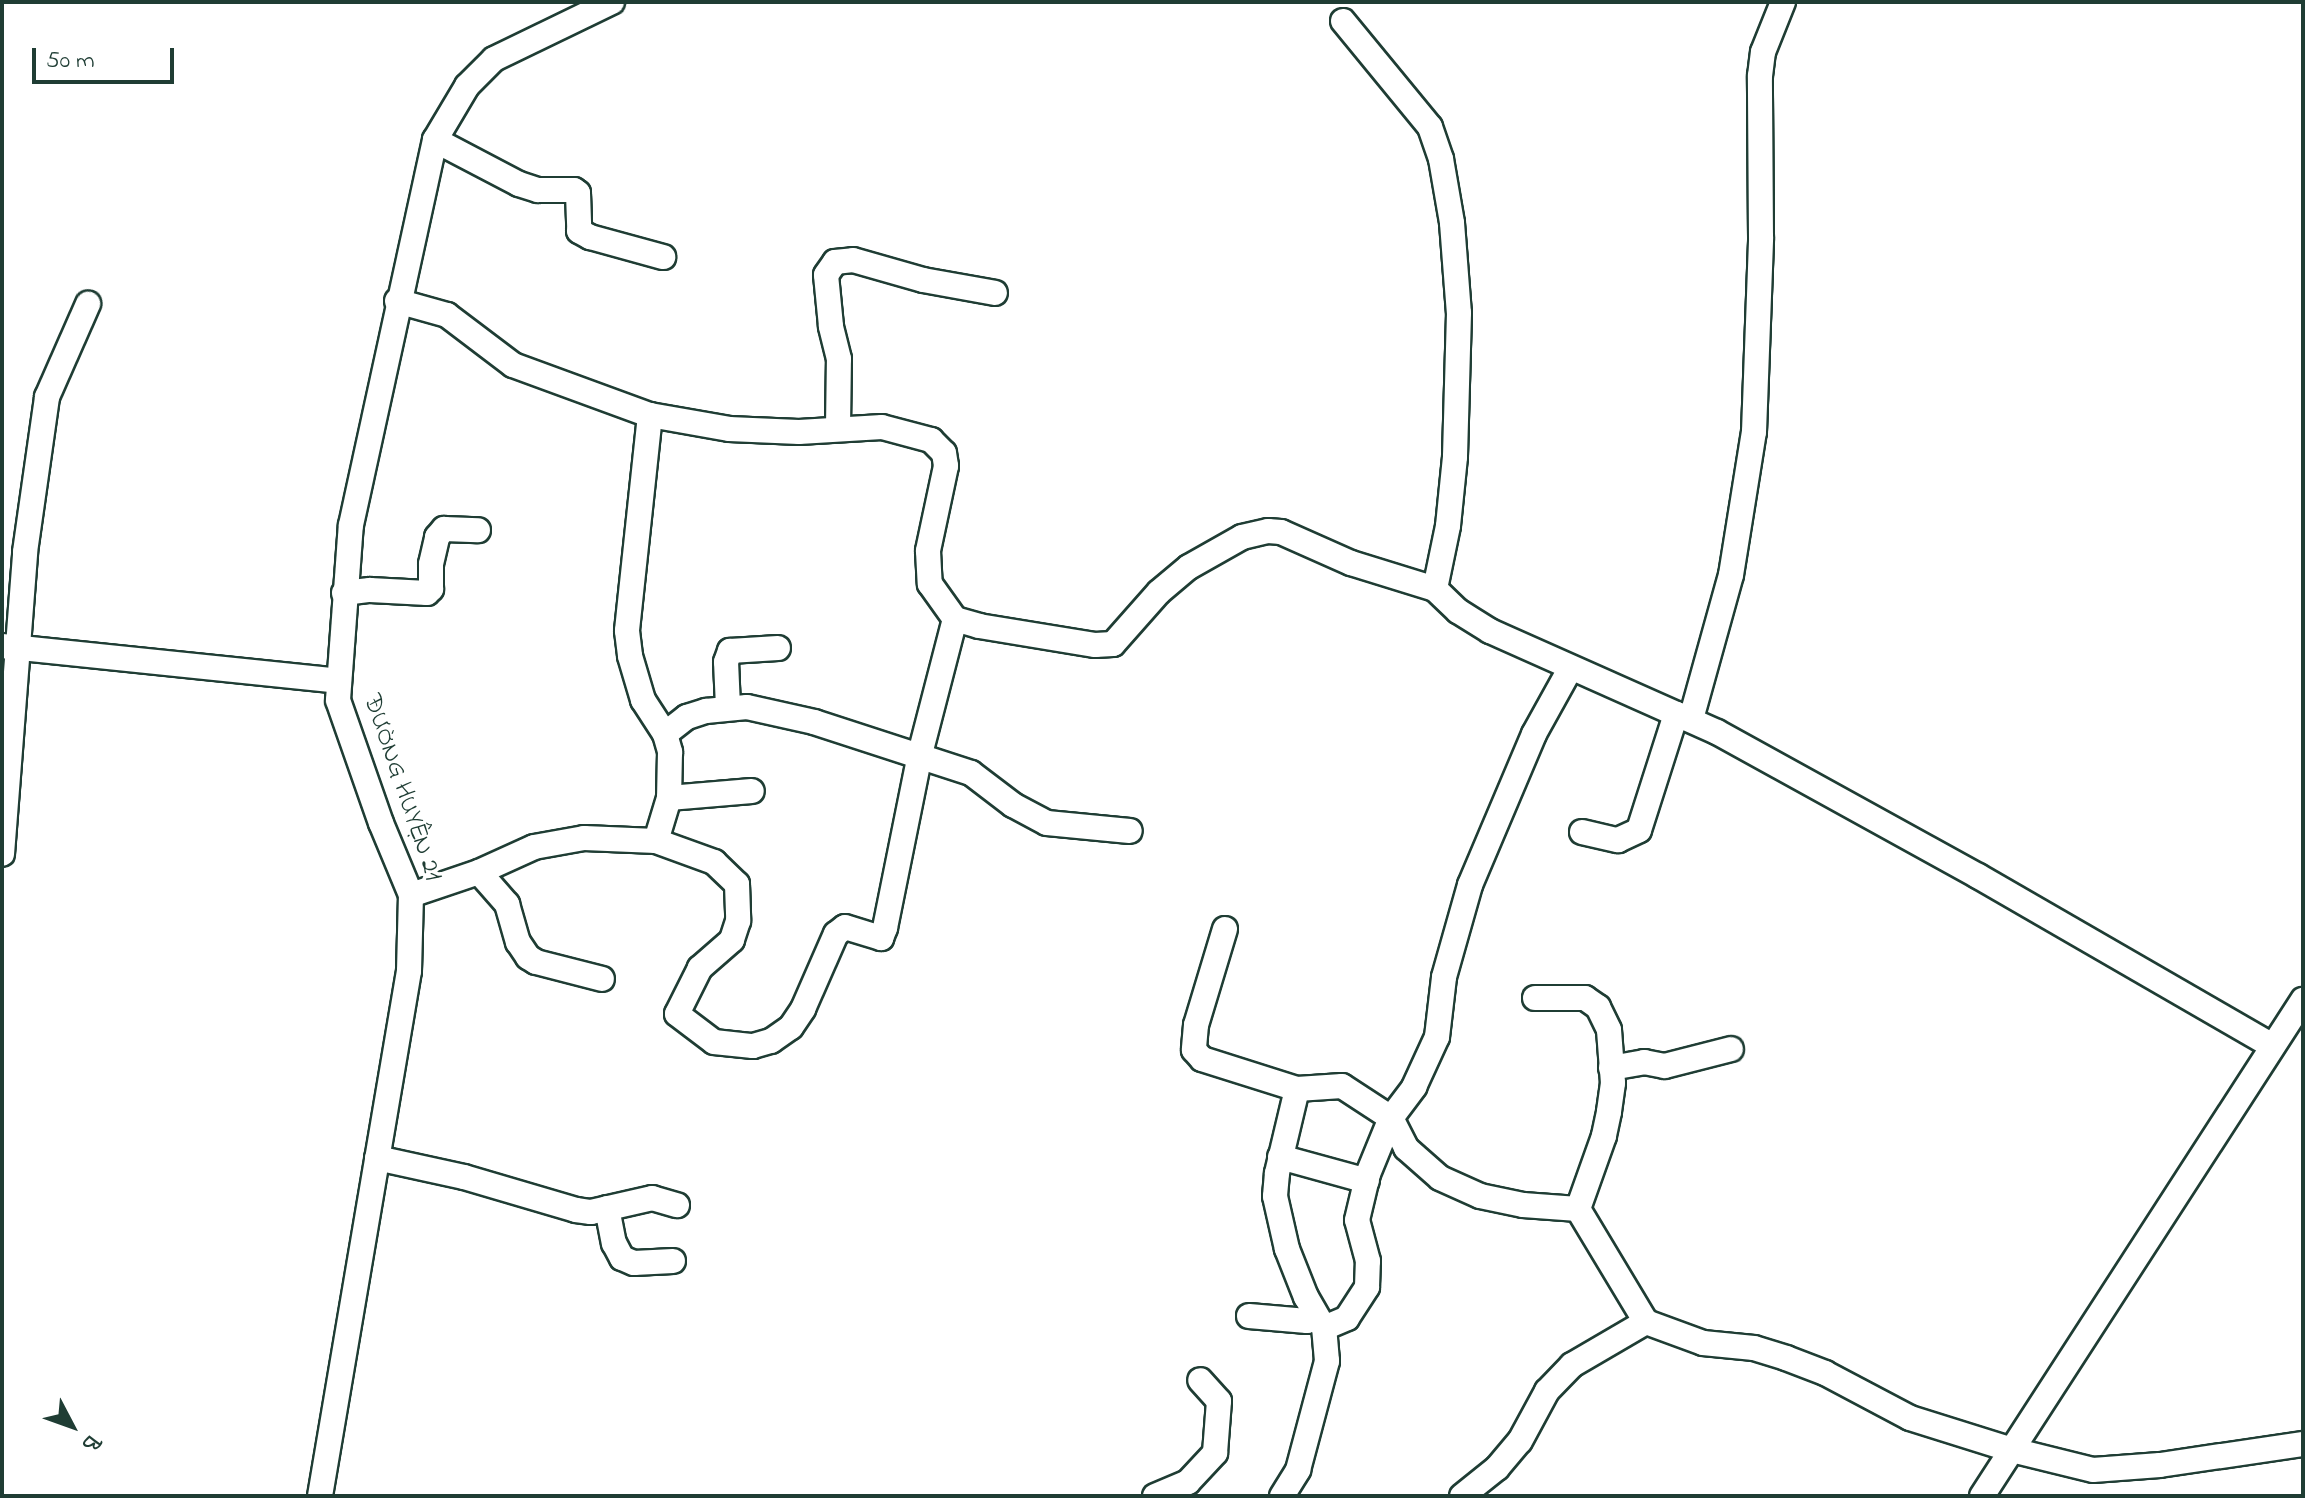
<!DOCTYPE html>
<meta charset="utf-8">
<style>
body{margin:0}
#map{position:relative;width:2305px;height:1498px;overflow:hidden;background:#fff;font-family:"Indie Flower",sans-serif}
div>[style]{position:absolute}
.roads{filter:drop-shadow(2px 0 #1f3d34) drop-shadow(-2px 0 #1f3d34) drop-shadow(0 2px #1f3d34) drop-shadow(0 -2px #1f3d34)}
.minor>*{height:24px;margin:-12px;padding:0 12px;transform-origin:12px;border-radius:12px;background:#fff}
span{translate:-50% -50%;white-space:nowrap;text-align:center;line-height:1.15;-webkit-text-stroke:7px #fff;paint-order:stroke}
.street-label{font-size:26px;color:#1f3d34}
.frame{position:absolute;inset:0;border:4px solid #1f3d34;pointer-events:none}
.north{position:absolute;left:32px;top:1386px;width:80px;height:80px;-webkit-text-stroke:6px #fff;paint-order:stroke;rotate:131deg;font-size:22px;font-weight:700;line-height:32px;text-align:center;color:#1f3d34}
.north::after{content:'';display:block;margin:auto;width:28px;height:36px;background:#1f3d34;clip-path:polygon(50% 0,100% 100%,50% 72%,0 100%)}
.scale{position:absolute;left:32px;top:48px;width:142px;height:36px;box-sizing:border-box;border:4px solid #1f3d34;border-top:0;padding-left:10px;font-size:24px;line-height:28px;white-space:nowrap;color:#1f3d34;-webkit-text-stroke:6px #fff;paint-order:stroke}
</style>
<div id="map">
<div class="roads">
<div class="minor">
<i style="left:1343px;top:21px;width:137px;rotate:50.6deg"></i>
<i style="left:1430px;top:127px;width:34px;rotate:71deg"></i>
<i style="left:1441px;top:159px;width:65px;rotate:80.2deg"></i>
<i style="left:1452px;top:223px;width:90px;rotate:85.6deg"></i>
<i style="left:1459px;top:313px;width:144px;rotate:91.6deg"></i>
<i style="left:1455px;top:457px;width:69px;rotate:95.8deg"></i>
<i style="left:1448px;top:526px;width:64px;rotate:101.7deg"></i>
<i style="left:435px;top:140px;width:95px;rotate:27.6deg"></i>
<i style="left:519px;top:184px;width:20px;rotate:18deg"></i>
<i style="left:538px;top:190px;width:36px"></i>
<i style="left:574px;top:190px;width:5px;rotate:37deg"></i>
<i style="left:578px;top:193px;width:38px;rotate:88deg"></i>
<i style="left:579px;top:231px;width:13px;rotate:29deg"></i>
<i style="left:590px;top:237px;width:76px;rotate:15.3deg"></i>
<i style="left:397px;top:301px;width:52px;rotate:15.6deg"></i>
<i style="left:447px;top:315px;width:83px;rotate:37.1deg"></i>
<i style="left:513px;top:365px;width:146px;rotate:20.1deg"></i>
<i style="left:650px;top:415px;width:80px;rotate:10deg"></i>
<i style="left:729px;top:429px;width:70px;rotate:2.5deg"></i>
<i style="left:799px;top:432px;width:83px;rotate:-3.4deg"></i>
<i style="left:882px;top:427px;width:51px;rotate:14.9deg"></i>
<i style="left:931px;top:440px;width:18px;rotate:45deg"></i>
<i style="left:944px;top:453px;width:13px;rotate:81deg"></i>
<i style="left:946px;top:466px;width:87px;rotate:102deg"></i>
<i style="left:928px;top:551px;width:33px;rotate:87deg"></i>
<i style="left:930px;top:584px;width:43px;rotate:54.5deg"></i>
<i style="left:955px;top:619px;width:25px;rotate:16deg"></i>
<i style="left:979px;top:626px;width:118px;rotate:9.3deg"></i>
<i style="left:1095px;top:645px;width:18px;rotate:-3deg"></i>
<i style="left:1113px;top:644px;width:69px;rotate:-48.5deg"></i>
<i style="left:1159px;top:592px;width:39px;rotate:-40deg"></i>
<i style="left:1189px;top:567px;width:61px;rotate:-29.5deg"></i>
<i style="left:1242px;top:537px;width:27px;rotate:-13deg"></i>
<i style="left:1268px;top:531px;width:13px;rotate:4deg"></i>
<i style="left:1281px;top:532px;width:77px;rotate:23.9deg"></i>
<i style="left:1351px;top:563px;width:88px;rotate:17.2deg"></i>
<i style="left:1435px;top:589px;width:32px;rotate:44deg"></i>
<i style="left:1458px;top:611px;width:38px;rotate:32deg"></i>
<i style="left:1490px;top:631px;width:248px;rotate:24deg"></i>
<i style="left:1717px;top:732px;width:298px;rotate:28.9deg"></i>
<i style="left:1978px;top:876px;width:340px;rotate:30deg"></i>
<i style="left:650px;top:415px;width:217px;rotate:96.1deg"></i>
<i style="left:627px;top:631px;width:25px;rotate:83deg"></i>
<i style="left:630px;top:656px;width:46px;rotate:73.5deg"></i>
<i style="left:643px;top:700px;width:40px;rotate:57.1deg"></i>
<i style="left:665px;top:734px;width:19px;rotate:74deg"></i>
<i style="left:670px;top:752px;width:46px;rotate:91.2deg"></i>
<i style="left:669px;top:798px;width:45px;rotate:106.8deg"></i>
<i style="left:838px;top:427px;width:68px;rotate:-89.2deg"></i>
<i style="left:839px;top:359px;width:34px;rotate:-104deg"></i>
<i style="left:831px;top:326px;width:51px;rotate:-95.6deg"></i>
<i style="left:826px;top:275px;width:16px;rotate:-55deg"></i>
<i style="left:835px;top:262px;width:18px;rotate:-6deg"></i>
<i style="left:853px;top:260px;width:73px;rotate:15.9deg"></i>
<i style="left:923px;top:280px;width:73px;rotate:10.2deg"></i>
<i style="left:344px;top:593px;width:26px;rotate:-7deg"></i>
<i style="left:370px;top:590px;width:57px;rotate:3deg"></i>
<i style="left:427px;top:593px;width:6px;rotate:-45deg"></i>
<i style="left:431px;top:589px;width:25px;rotate:-90deg"></i>
<i style="left:431px;top:564px;width:28px;rotate:-77deg"></i>
<i style="left:437px;top:537px;width:11px;rotate:-49deg"></i>
<i style="left:444px;top:529px;width:34px;rotate:2deg"></i>
<i style="left:2px;top:646px;width:338px;rotate:5.9deg"></i>
<i style="left:728px;top:707px;width:45px;rotate:-92.5deg"></i>
<i style="left:726px;top:662px;width:12px;rotate:-70deg"></i>
<i style="left:730px;top:651px;width:48px;rotate:-3.6deg"></i>
<i style="left:1691px;top:719px;width:149px;rotate:-74.5deg"></i>
<i style="left:1731px;top:575px;width:145px;rotate:-80.9deg"></i>
<i style="left:1754px;top:432px;width:195px;rotate:-87.9deg"></i>
<i style="left:1761px;top:237px;width:161px;rotate:-90.4deg"></i>
<i style="left:1760px;top:76px;width:24px;rotate:-83deg"></i>
<i style="left:1763px;top:52px;width:54px;rotate:-68.2deg"></i>
<i style="left:665px;top:734px;width:28px;rotate:-38deg"></i>
<i style="left:687px;top:717px;width:20px;rotate:-18deg"></i>
<i style="left:706px;top:711px;width:41px;rotate:-5.6deg"></i>
<i style="left:747px;top:707px;width:69px;rotate:12.6deg"></i>
<i style="left:814px;top:722px;width:165px;rotate:18deg"></i>
<i style="left:971px;top:773px;width:53px;rotate:37.3deg"></i>
<i style="left:1013px;top:805px;width:38px;rotate:28deg"></i>
<i style="left:1047px;top:823px;width:83px;rotate:5.5deg"></i>
<i style="left:669px;top:798px;width:83px;rotate:-4.8deg"></i>
<i style="left:1582px;top:832px;width:37px;rotate:13deg"></i>
<i style="left:1618px;top:840px;width:23px;rotate:-25deg"></i>
<i style="left:1639px;top:830px;width:122px;rotate:-72.3deg"></i>
<i style="left:2px;top:854px;width:303px;rotate:-85.6deg"></i>
<i style="left:25px;top:552px;width:157px;rotate:-81.9deg"></i>
<i style="left:47px;top:397px;width:102px;rotate:-66.2deg"></i>
<i style="left:479px;top:872px;width:43px;rotate:48.8deg"></i>
<i style="left:507px;top:904px;width:40px;rotate:74deg"></i>
<i style="left:518px;top:942px;width:18px;rotate:56deg"></i>
<i style="left:528px;top:957px;width:9px;rotate:32deg"></i>
<i style="left:536px;top:962px;width:68px;rotate:14.4deg"></i>
<i style="left:411px;top:895px;width:72px;rotate:-18.7deg"></i>
<i style="left:479px;top:872px;width:60px;rotate:-24.4deg"></i>
<i style="left:534px;top:847px;width:51px;rotate:-10.2deg"></i>
<i style="left:584px;top:838px;width:72px;rotate:2.4deg"></i>
<i style="left:656px;top:841px;width:62px;rotate:19.9deg"></i>
<i style="left:714px;top:862px;width:32px;rotate:44deg"></i>
<i style="left:737px;top:884px;width:37px;rotate:88deg"></i>
<i style="left:738px;top:921px;width:20px;rotate:108deg"></i>
<i style="left:732px;top:940px;width:43px;rotate:138.8deg"></i>
<i style="left:700px;top:968px;width:51px;rotate:116.6deg"></i>
<i style="left:677px;top:1014px;width:46px;rotate:37.1deg"></i>
<i style="left:714px;top:1042px;width:39px;rotate:6deg"></i>
<i style="left:753px;top:1046px;width:19px;rotate:-16deg"></i>
<i style="left:771px;top:1041px;width:24px;rotate:-35deg"></i>
<i style="left:791px;top:1027px;width:22px;rotate:-56deg"></i>
<i style="left:803px;top:1009px;width:82px;rotate:-66.3deg"></i>
<i style="left:836px;top:934px;width:11px;rotate:-38deg"></i>
<i style="left:845px;top:927px;width:38px;rotate:17deg"></i>
<i style="left:881px;top:938px;width:11px;rotate:-68deg"></i>
<i style="left:885px;top:928px;width:177px;rotate:-78.6deg"></i>
<i style="left:920px;top:754px;width:139px;rotate:-75.5deg"></i>
<i style="left:1225px;top:929px;width:100px;rotate:106.8deg"></i>
<i style="left:1196px;top:1025px;width:25px;rotate:95deg"></i>
<i style="left:1194px;top:1050px;width:12px;rotate:48deg"></i>
<i style="left:1202px;top:1059px;width:100px;rotate:17.5deg"></i>
<i style="left:1297px;top:1089px;width:45px;rotate:-3.8deg"></i>
<i style="left:1342px;top:1086px;width:59px;rotate:33.1deg"></i>
<i style="left:1391px;top:1118px;width:34px;rotate:63deg"></i>
<i style="left:1406px;top:1148px;width:45px;rotate:41.4deg"></i>
<i style="left:1440px;top:1178px;width:44px;rotate:24.2deg"></i>
<i style="left:1480px;top:1196px;width:44px;rotate:11.8deg"></i>
<i style="left:1523px;top:1205px;width:55px;rotate:4.2deg"></i>
<i style="left:1578px;top:1209px;width:132px;rotate:59deg"></i>
<i style="left:1646px;top:1322px;width:61px;rotate:20.2deg"></i>
<i style="left:1703px;top:1343px;width:51px;rotate:5.6deg"></i>
<i style="left:1754px;top:1348px;width:34px;rotate:17deg"></i>
<i style="left:1786px;top:1358px;width:42px;rotate:21deg"></i>
<i style="left:1825px;top:1373px;width:96px;rotate:27.9deg"></i>
<i style="left:1910px;top:1418px;width:107px;rotate:17.4deg"></i>
<i style="left:2012px;top:1450px;width:83px;rotate:13.9deg"></i>
<i style="left:2093px;top:1470px;width:67px;rotate:-4.3deg"></i>
<i style="left:2160px;top:1465px;width:145px;rotate:-8.4deg"></i>
<i style="left:1535px;top:998px;width:50px"></i>
<i style="left:1585px;top:998px;width:16px;rotate:35deg"></i>
<i style="left:1598px;top:1007px;width:25px;rotate:64deg"></i>
<i style="left:1609px;top:1030px;width:53px;rotate:85.7deg"></i>
<i style="left:1613px;top:1083px;width:29px;rotate:98deg"></i>
<i style="left:1609px;top:1112px;width:25px;rotate:102deg"></i>
<i style="left:1604px;top:1136px;width:77px;rotate:109.6deg"></i>
<i style="left:1611px;top:1068px;width:34px;rotate:-10deg"></i>
<i style="left:1644px;top:1062px;width:21px;rotate:11deg"></i>
<i style="left:1665px;top:1066px;width:68px;rotate:-14.4deg"></i>
<i style="left:1280px;top:1157px;width:90px;rotate:15.4deg"></i>
<i style="left:377px;top:1158px;width:89px;rotate:12.3deg"></i>
<i style="left:464px;top:1177px;width:117px;rotate:16.4deg"></i>
<i style="left:576px;top:1210px;width:15px;rotate:8deg"></i>
<i style="left:591px;top:1212px;width:63px;rotate:-12.9deg"></i>
<i style="left:652px;top:1198px;width:26px;rotate:16deg"></i>
<i style="left:607px;top:1208px;width:36px;rotate:79deg"></i>
<i style="left:614px;top:1243px;width:17px;rotate:62deg"></i>
<i style="left:622px;top:1258px;width:13px;rotate:23deg"></i>
<i style="left:634px;top:1263px;width:39px;rotate:-3deg"></i>
<i style="left:1249px;top:1316px;width:58px;rotate:4.9deg"></i>
<i style="left:1307px;top:1321px;width:9px;rotate:-32deg"></i>
<i style="left:1324px;top:1328px;width:25px;rotate:-23deg"></i>
<i style="left:1347px;top:1318px;width:37px;rotate:-57deg"></i>
<i style="left:1367px;top:1287px;width:26px;rotate:-88deg"></i>
<i style="left:1368px;top:1261px;width:42px;rotate:-105deg"></i>
<i style="left:1357px;top:1220px;width:47px;rotate:-76.6deg"></i>
<i style="left:1368px;top:1174px;width:61px;rotate:-67.7deg"></i>
<i style="left:1391px;top:1118px;width:39px;rotate:-53deg"></i>
<i style="left:1414px;top:1087px;width:55px;rotate:-65.3deg"></i>
<i style="left:1437px;top:1037px;width:60px;rotate:-83.3deg"></i>
<i style="left:1444px;top:977px;width:96px;rotate:-74.2deg"></i>
<i style="left:1470px;top:885px;width:164px;rotate:-67deg"></i>
<i style="left:1534px;top:734px;width:74px;rotate:-61deg"></i>
<i style="left:320px;top:1496px;width:532px;rotate:-80.38deg"></i>
<i style="left:409px;top:971px;width:76px;rotate:-88.5deg"></i>
<i style="left:411px;top:895px;width:78px;rotate:-112.6deg"></i>
<i style="left:381px;top:823px;width:130px;rotate:-109.3deg"></i>
<i style="left:338px;top:700px;width:175px;rotate:-85.8deg"></i>
<i style="left:351px;top:525px;width:394px;rotate:-77.7deg"></i>
<i style="left:435px;top:140px;width:63px;rotate:-59.3deg"></i>
<i style="left:467px;top:86px;width:38px;rotate:-45deg"></i>
<i style="left:494px;top:59px;width:131px;rotate:-25.8deg"></i>
<i style="left:1155px;top:1496px;width:36px;rotate:-23deg"></i>
<i style="left:1188px;top:1482px;width:40px;rotate:-47deg"></i>
<i style="left:1215px;top:1453px;width:52px;rotate:-85.6deg"></i>
<i style="left:1219px;top:1401px;width:28px;rotate:-132deg"></i>
<i style="left:1282px;top:1496px;width:31px;rotate:-58deg"></i>
<i style="left:1298px;top:1470px;width:113px;rotate:-75.1deg"></i>
<i style="left:1327px;top:1361px;width:33px;rotate:-95deg"></i>
<i style="left:1324px;top:1328px;width:36px;rotate:-120deg"></i>
<i style="left:1306px;top:1297px;width:52px;rotate:-111.6deg"></i>
<i style="left:1287px;top:1249px;width:54px;rotate:-102.8deg"></i>
<i style="left:1275px;top:1196px;width:23px;rotate:-85deg"></i>
<i style="left:1277px;top:1173px;width:86px;rotate:-76.6deg"></i>
<i style="left:1462px;top:1496px;width:45px;rotate:-38.7deg"></i>
<i style="left:1497px;top:1468px;width:35px;rotate:-50deg"></i>
<i style="left:1520px;top:1441px;width:57px;rotate:-61.6deg"></i>
<i style="left:1547px;top:1391px;width:36px;rotate:-46deg"></i>
<i style="left:1572px;top:1365px;width:86px;rotate:-30.2deg"></i>
<i style="left:1982px;top:1496px;width:591px;rotate:-57.09deg"></i>
</div>
</div>
<div class="street-label">
<span style="left:401px;top:788px;rotate:71deg">ĐƯỜNG HUYỆN 21</span>
</div>
<div class="frame"></div>
<div class="north">B</div>
<div class="scale">50 m</div>
</div>
